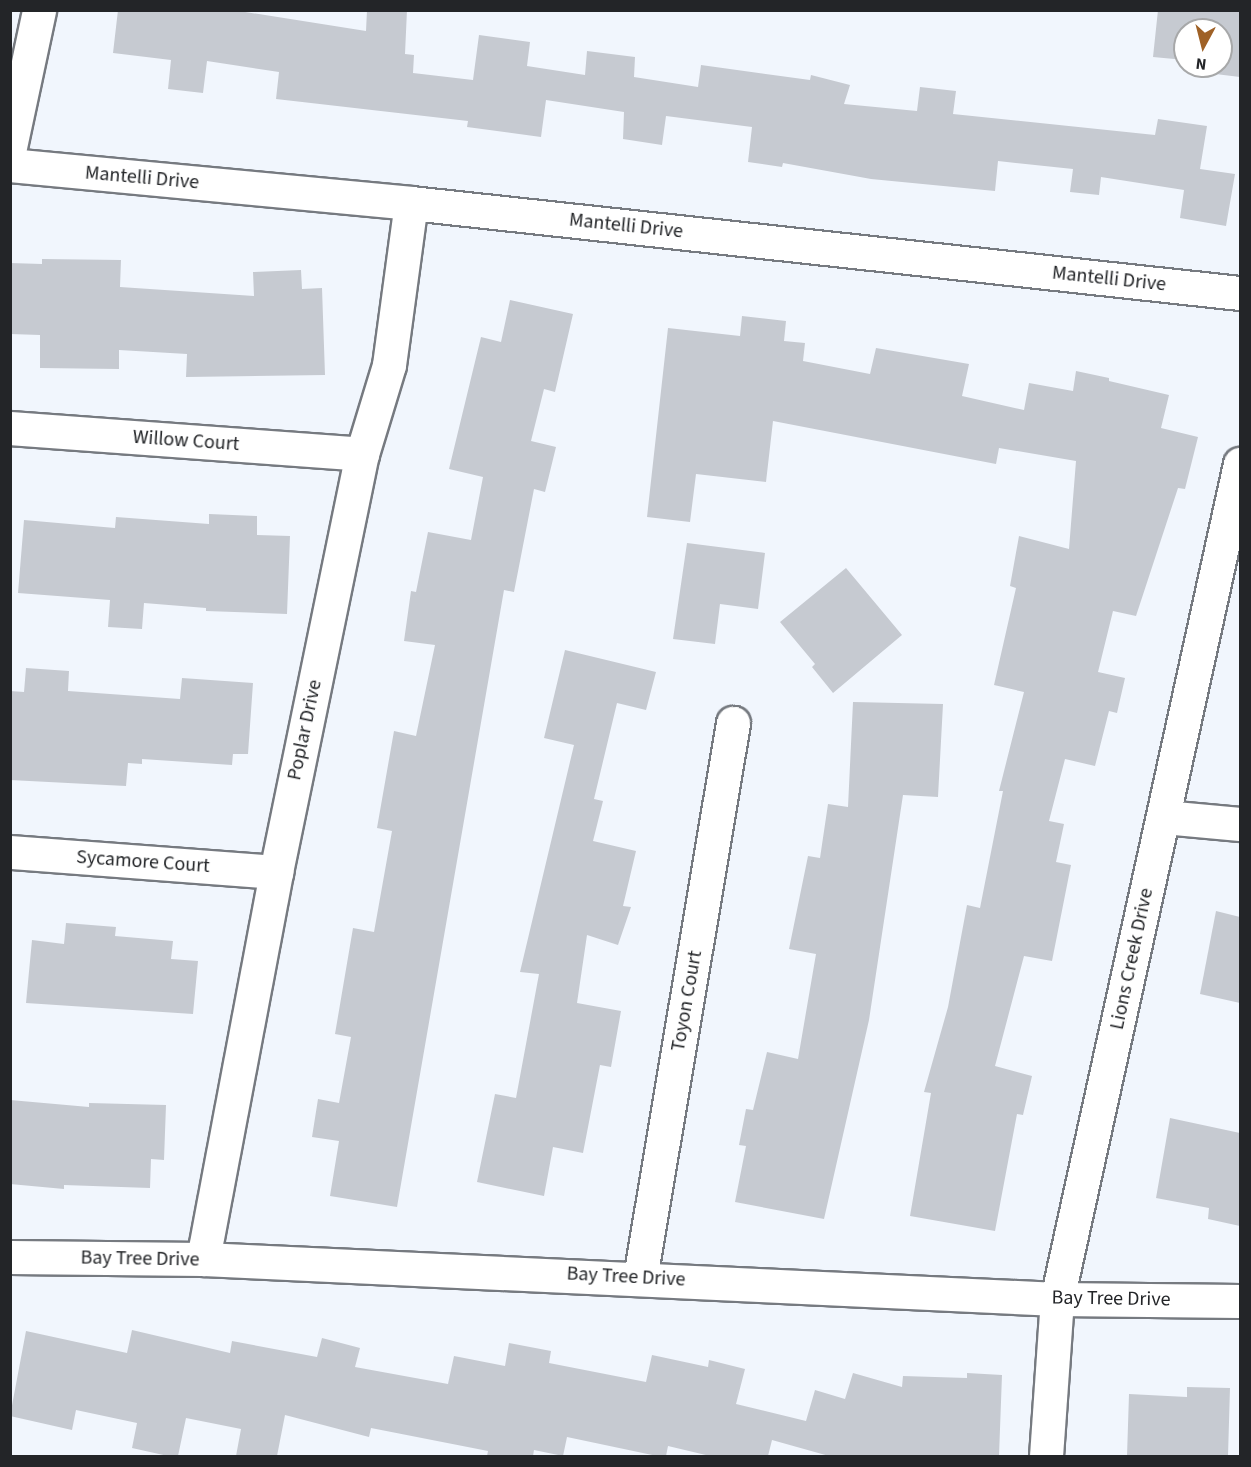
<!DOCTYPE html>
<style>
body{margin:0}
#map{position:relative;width:1251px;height:1467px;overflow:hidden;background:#f1f6fd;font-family:"Source Sans 3",sans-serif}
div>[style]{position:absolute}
.building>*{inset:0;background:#c6cad1}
.roads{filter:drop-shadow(2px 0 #767a80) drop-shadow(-2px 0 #767a80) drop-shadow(0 2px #767a80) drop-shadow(0 -2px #767a80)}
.minor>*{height:33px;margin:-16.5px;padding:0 16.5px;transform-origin:16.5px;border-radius:16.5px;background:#fff}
.tertiary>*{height:33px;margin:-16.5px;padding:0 16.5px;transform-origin:16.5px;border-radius:16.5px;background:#fff}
span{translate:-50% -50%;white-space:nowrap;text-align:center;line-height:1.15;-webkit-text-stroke:6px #fff;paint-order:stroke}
.street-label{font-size:20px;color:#232528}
.frame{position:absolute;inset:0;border:12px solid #232528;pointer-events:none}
.north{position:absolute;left:1173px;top:18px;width:60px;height:60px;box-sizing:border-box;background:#fff;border:2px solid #a7a8a9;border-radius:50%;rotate:187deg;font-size:16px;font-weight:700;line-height:24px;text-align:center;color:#232528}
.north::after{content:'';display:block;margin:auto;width:21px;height:27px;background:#9f6126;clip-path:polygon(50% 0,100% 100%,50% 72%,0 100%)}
</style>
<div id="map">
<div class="building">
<i style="clip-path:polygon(118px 10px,233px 10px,366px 31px,367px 10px,407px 10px,405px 54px,414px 55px,413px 73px,473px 80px,479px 35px,530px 42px,527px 66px,585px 75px,587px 51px,635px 57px,634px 77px,698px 87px,701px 65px,810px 80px,811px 75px,850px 85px,844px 104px,917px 111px,920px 87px,956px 91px,953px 114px,1155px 135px,1158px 119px,1207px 126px,1200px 169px,1235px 174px,1226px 226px,1180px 218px,1184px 190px,1101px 177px,1099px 195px,1070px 192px,1073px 169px,998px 161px,995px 191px,871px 179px,783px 163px,782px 167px,748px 162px,752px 127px,666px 116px,662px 145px,623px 139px,624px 112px,546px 100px,541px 137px,467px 127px,468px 121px,276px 99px,279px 72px,207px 61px,203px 93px,168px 89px,171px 60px,113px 53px)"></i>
<i style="clip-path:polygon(1158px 10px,1240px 10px,1240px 77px,1199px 72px,1200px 66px,1221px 66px,1221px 30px,1185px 30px,1185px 60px,1153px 57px)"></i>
<i style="clip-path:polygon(42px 259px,121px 260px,120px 287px,254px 296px,253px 272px,301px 270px,302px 289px,322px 288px,325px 375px,186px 377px,187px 354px,119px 350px,119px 369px,40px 368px,40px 335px,10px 334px,10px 263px,42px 264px)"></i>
<i style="clip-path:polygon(510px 300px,573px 314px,555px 392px,544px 389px,531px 441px,556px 447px,545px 492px,534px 489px,514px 592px,504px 590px,397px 1207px,330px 1196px,339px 1141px,312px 1137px,318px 1099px,339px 1103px,351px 1037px,335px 1034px,353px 928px,374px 932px,392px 831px,377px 828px,394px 731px,416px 736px,435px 645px,404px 641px,411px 591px,416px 592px,428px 532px,471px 540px,483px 477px,449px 469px,481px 337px,501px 342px)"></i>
<i style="clip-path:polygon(742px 316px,786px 321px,784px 341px,805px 343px,803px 361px,870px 374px,876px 348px,969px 364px,962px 396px,1024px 410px,1029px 383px,1073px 391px,1076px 371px,1109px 378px,1109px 381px,1169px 395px,1161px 428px,1198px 437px,1185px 489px,1178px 488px,1136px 616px,1113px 611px,1098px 672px,1125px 678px,1117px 713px,1109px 711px,1095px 766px,1065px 759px,1049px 821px,1064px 824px,1056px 862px,1071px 865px,1052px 961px,1024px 956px,995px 1066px,1032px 1076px,1023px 1115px,1017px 1114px,995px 1231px,910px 1216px,931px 1093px,924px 1092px,948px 1007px,967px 905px,980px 908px,1003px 791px,999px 791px,1024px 692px,994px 685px,1016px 588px,1010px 586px,1019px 536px,1069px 549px,1076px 461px,999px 448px,996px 464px,773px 421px,766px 482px,696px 474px,690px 522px,647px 517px,668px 328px,740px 336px)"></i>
<i style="clip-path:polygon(209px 514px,257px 516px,257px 535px,290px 536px,287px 614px,206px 611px,206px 608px,144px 603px,142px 629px,108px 627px,110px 600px,18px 593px,24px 520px,115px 528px,116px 517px,209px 524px)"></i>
<i style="clip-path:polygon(687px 543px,765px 553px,758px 609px,720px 604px,715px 644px,673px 639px)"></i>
<i style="clip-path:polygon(846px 568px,902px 635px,833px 693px,812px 667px,815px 664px,780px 622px)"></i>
<i style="clip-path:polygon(565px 650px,656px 672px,646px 710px,617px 703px,594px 799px,603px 801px,593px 841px,636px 851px,623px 906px,631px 907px,618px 945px,587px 935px,577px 1003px,621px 1011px,611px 1067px,600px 1065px,583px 1153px,553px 1147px,544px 1196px,477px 1182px,495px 1094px,516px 1098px,539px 974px,520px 972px,574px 745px,544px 738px)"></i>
<i style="clip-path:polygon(26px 668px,69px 671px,68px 691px,180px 699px,182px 678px,253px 683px,248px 754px,233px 754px,232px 765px,142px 759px,142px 764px,128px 763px,126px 786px,10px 780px,10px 691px,24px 692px)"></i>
<i style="clip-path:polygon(853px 702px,943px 704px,938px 797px,903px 795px,869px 1020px,824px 1219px,735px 1202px,746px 1146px,739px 1145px,746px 1109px,753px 1110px,767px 1052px,798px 1059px,816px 954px,789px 949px,808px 856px,820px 858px,828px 804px,848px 807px)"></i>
<i style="clip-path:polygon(1216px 911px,1240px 917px,1240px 1003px,1200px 994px)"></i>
<i style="clip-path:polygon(66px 923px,116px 927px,115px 936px,173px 941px,171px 959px,198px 961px,193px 1014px,26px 1003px,32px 940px,64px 944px)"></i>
<i style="clip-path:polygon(10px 1100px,89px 1107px,89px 1103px,166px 1105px,164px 1160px,151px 1159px,150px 1188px,64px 1185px,64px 1189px,10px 1184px)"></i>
<i style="clip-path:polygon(1170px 1118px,1240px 1133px,1240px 1226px,1208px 1219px,1209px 1208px,1156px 1198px)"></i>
<i style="clip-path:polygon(132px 1330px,230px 1353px,232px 1341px,317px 1357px,322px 1338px,360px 1348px,355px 1367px,448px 1384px,454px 1356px,505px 1366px,509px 1343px,551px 1351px,549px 1363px,646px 1382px,652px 1355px,708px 1367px,709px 1360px,745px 1369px,736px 1404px,806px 1421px,815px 1390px,845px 1399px,853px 1373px,902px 1387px,903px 1376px,967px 1378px,967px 1373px,1002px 1375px,999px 1456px,829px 1456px,772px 1440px,768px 1456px,710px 1456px,668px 1446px,666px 1456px,657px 1456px,567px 1437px,563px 1456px,534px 1450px,533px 1456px,487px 1456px,488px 1451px,371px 1428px,369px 1437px,285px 1415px,277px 1456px,236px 1456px,241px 1429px,186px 1418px,178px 1456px,168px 1456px,132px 1448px,137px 1423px,76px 1410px,72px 1430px,10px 1416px,26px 1331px,127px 1353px)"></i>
<i style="clip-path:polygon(1187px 1387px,1230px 1388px,1228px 1456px,1127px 1456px,1129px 1394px,1187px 1397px)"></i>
</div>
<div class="roads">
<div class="minor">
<i style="left:10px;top:147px;width:140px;rotate:-78deg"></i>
<i style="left:10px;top:428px;width:353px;rotate:4.2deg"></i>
<i style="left:1164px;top:817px;width:76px;rotate:5.3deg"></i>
<i style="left:10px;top:852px;width:267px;rotate:4.3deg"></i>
<i style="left:10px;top:1257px;width:193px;rotate:0.6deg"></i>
<i style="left:203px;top:1259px;width:855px;rotate:2.68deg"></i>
<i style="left:1057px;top:1299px;width:183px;rotate:0.6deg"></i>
<i style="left:203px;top:1259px;width:394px;rotate:-79.3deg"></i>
<i style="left:276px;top:872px;width:427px;rotate:-78.4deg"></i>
<i style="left:362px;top:454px;width:93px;rotate:-73.1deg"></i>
<i style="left:389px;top:365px;width:163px;rotate:-82.3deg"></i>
<i style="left:640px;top:1278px;width:563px;rotate:-80.49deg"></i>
<i style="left:1046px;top:1456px;width:157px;rotate:-86deg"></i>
<i style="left:1057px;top:1299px;width:855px;rotate:-77.64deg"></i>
</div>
<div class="tertiary">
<i style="left:10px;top:165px;width:403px;rotate:5.4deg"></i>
<i style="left:411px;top:203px;width:834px;rotate:6.2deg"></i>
</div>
</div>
<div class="street-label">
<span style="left:142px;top:178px;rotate:5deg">Mantelli Drive</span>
<span style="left:626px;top:226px;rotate:6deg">Mantelli Drive</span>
<span style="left:1109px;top:279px;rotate:6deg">Mantelli Drive</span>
<span style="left:186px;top:441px;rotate:4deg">Willow Court</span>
<span style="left:305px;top:730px;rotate:-78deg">Poplar Drive</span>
<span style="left:143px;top:862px;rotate:4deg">Sycamore Court</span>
<span style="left:1132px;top:959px;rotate:-78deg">Lions Creek Drive</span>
<span style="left:687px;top:1001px;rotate:-80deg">Toyon Court</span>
<span style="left:140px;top:1259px;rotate:1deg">Bay Tree Drive</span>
<span style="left:626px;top:1277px;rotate:3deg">Bay Tree Drive</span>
<span style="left:1111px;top:1299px;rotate:1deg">Bay Tree Drive</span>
</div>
<div class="frame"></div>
<div class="north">N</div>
</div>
